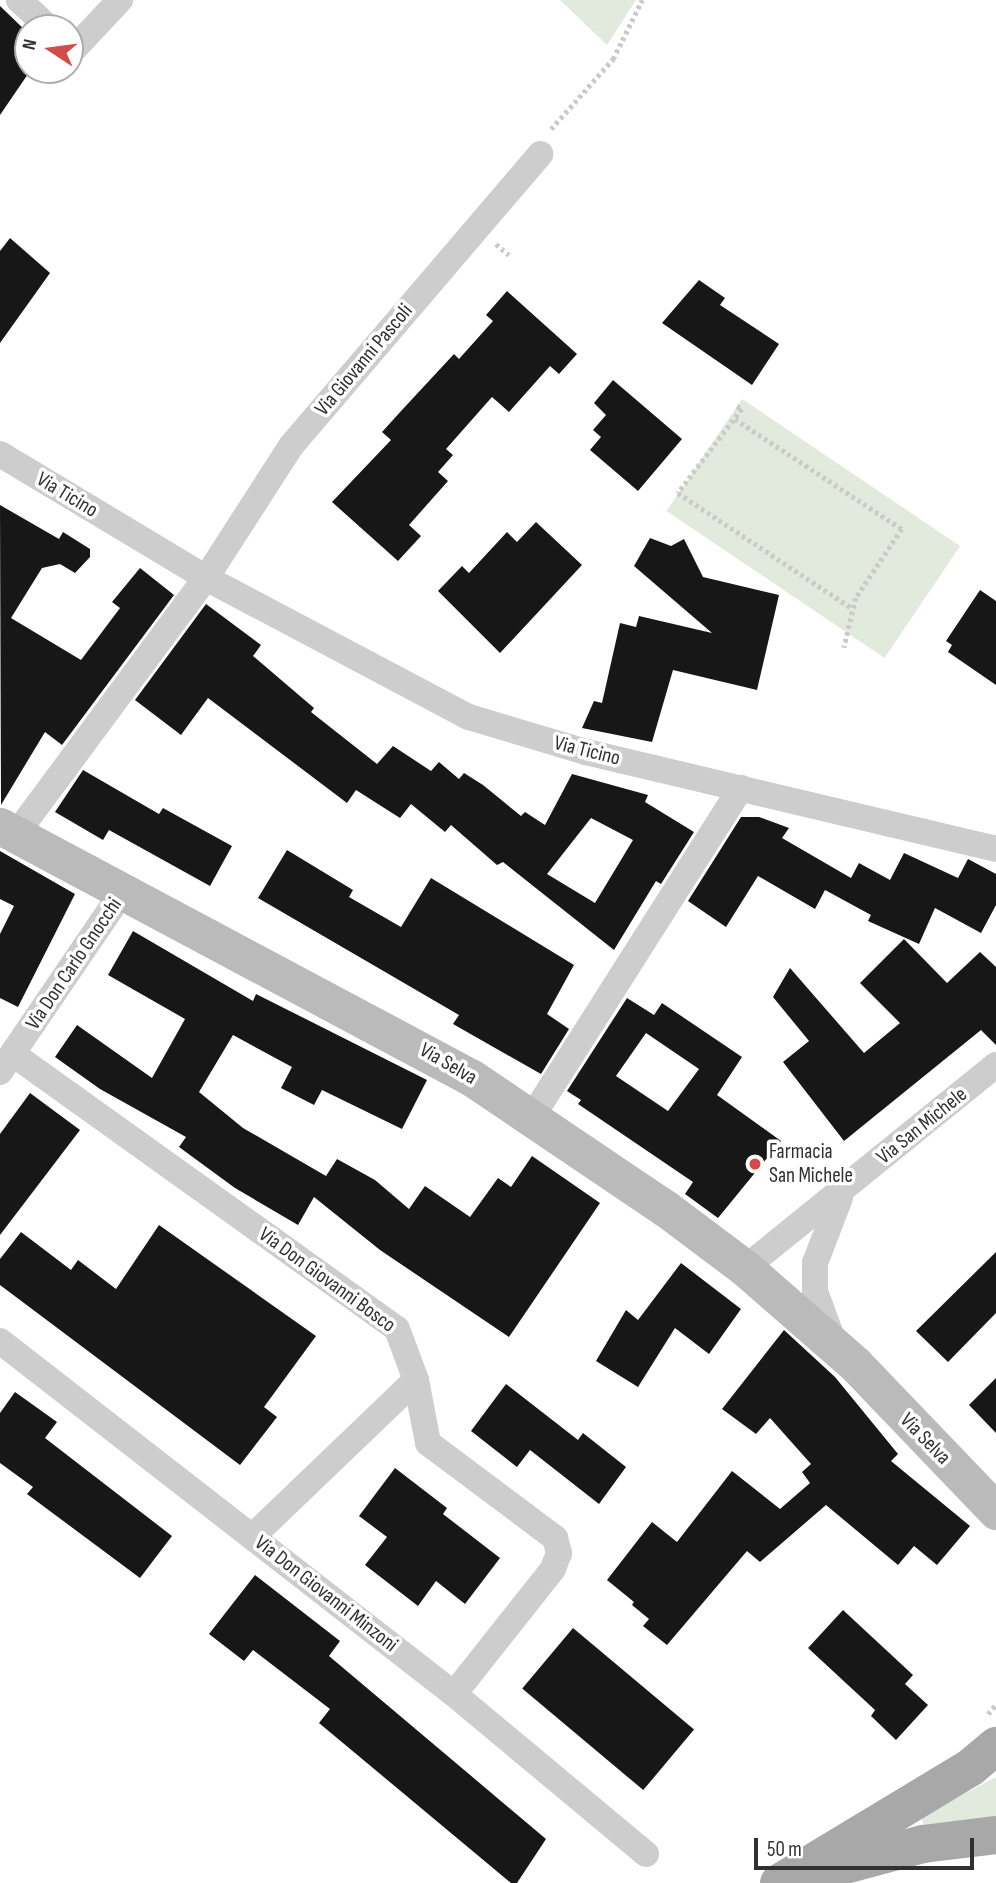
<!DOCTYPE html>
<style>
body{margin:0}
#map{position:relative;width:996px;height:1883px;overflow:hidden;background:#fff;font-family:"Sofia Sans Condensed",sans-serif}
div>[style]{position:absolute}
.green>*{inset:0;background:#e2e9dd;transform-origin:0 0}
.building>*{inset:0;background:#171717;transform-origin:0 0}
.path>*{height:4.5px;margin-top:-2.25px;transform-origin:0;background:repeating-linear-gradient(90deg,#cacaca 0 3.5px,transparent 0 7px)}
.street>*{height:26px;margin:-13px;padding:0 13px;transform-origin:13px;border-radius:13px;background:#cdcdcd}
.secondary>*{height:37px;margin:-18.5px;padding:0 18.5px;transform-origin:18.5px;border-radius:18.5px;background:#bababa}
.primary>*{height:38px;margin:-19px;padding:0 19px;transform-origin:19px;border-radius:19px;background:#a8a8a8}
.dots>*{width:19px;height:19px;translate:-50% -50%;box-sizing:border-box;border:4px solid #fff;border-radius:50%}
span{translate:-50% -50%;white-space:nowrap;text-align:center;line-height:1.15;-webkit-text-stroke:7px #fff;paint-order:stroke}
.street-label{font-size:21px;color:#303030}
.poi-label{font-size:21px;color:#303030}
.left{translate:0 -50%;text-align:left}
.north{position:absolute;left:14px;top:14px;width:70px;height:70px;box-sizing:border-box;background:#fff;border:2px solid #acacac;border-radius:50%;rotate:283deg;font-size:19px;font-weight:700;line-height:28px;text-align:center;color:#303030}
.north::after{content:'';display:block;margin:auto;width:24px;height:32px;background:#d24d48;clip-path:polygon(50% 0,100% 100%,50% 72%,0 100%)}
.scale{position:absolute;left:754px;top:1838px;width:220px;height:32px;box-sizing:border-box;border:4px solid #303030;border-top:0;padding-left:9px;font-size:21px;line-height:24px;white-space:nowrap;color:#303030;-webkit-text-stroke:5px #fff;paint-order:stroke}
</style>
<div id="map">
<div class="green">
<i style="clip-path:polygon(560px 0,636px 0,607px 45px)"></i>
<i style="left:742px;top:399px;width:263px;height:135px;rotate:34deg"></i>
<i style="clip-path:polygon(996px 1777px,996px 1819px,925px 1829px,921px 1817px)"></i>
</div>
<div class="building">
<i style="clip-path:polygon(0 6px,28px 33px,28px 74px,0 115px)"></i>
<i style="clip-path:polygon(10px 238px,50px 273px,0 343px,0 251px)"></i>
<i style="clip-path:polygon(699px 280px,725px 298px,720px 305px,779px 344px,752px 385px,662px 323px)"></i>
<i style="clip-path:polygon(507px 291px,577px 354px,559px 374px,550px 366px,509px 412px,492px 397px,446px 449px,453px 455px,438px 472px,448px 481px,409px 525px,421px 536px,398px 561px,332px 502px,391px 440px,382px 432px,402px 410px,454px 354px,459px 359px,493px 321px,486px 315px)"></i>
<i style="clip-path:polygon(613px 380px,682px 439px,638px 491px,590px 450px,601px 437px,593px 430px,606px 415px,594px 403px)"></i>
<i style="clip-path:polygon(0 505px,59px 539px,63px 532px,90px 549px,90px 557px,75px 573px,60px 564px,42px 568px,11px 618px,81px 660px,120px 608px,112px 602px,140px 568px,174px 595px,62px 745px,45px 732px,1px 805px)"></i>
<i style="clip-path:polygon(536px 522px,582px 565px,500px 653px,438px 591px,462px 566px,469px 573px,507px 532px,517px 542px)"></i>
<i style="clip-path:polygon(650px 538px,671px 546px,684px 539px,703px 577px,779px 595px,757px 690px,673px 670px,652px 742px,582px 728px,594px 701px,602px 703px,620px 623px,636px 627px,639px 616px,712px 633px,634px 566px)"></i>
<i style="clip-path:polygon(980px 590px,996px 601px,996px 685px,948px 652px,952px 645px,946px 641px)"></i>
<i style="clip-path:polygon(evenodd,206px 604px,261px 645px,253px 656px,314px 708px,311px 712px,377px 764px,393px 746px,431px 771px,439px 762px,459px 779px,464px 773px,483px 785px,521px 816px,525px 812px,545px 825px,572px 774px,648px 795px,645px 802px,694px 832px,661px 884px,656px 881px,614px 950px,503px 862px,497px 865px,451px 825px,445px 832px,411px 804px,400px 818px,356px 790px,347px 803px,208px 698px,181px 735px,135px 700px,206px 604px,591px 818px,633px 840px,595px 903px,547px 874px,591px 818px)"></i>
<i style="clip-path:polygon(83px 770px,159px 814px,163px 808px,232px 846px,210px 886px,109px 830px,103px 840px,55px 812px)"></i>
<i style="clip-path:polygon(741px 817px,759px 817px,789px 828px,782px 838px,851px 878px,859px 863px,890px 880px,904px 853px,958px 878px,968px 859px,996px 874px,996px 905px,981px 933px,935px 908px,919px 944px,868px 921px,871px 915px,825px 890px,815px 909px,758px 876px,726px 927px,688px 901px)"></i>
<i style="clip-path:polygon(287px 850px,353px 890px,349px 897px,401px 927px,431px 878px,574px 965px,547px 1014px,569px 1029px,541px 1074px,453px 1024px,459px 1015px,258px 898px)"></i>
<i style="clip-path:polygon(0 851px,75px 894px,18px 1007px,0 998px,0 934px,14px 906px,0 899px)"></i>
<i style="clip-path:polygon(133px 931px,253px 1001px,256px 994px,427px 1080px,402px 1129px,322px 1090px,314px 1105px,281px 1088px,292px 1067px,233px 1035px,199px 1092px,243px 1128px,326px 1176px,337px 1159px,375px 1180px,409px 1209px,425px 1186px,470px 1217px,498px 1178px,511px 1187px,532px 1156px,600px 1203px,509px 1337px,380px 1250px,314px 1197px,298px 1225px,235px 1188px,179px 1147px,186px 1137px,100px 1089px,55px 1057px,77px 1025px,152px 1078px,185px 1019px,108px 975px)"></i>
<i style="clip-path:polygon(904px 939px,947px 983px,980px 952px,996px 967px,996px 1045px,981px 1030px,844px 1141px,783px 1062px,809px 1041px,773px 997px,790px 968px,864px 1053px,900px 1023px,860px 983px)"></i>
<i style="clip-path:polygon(evenodd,627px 998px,654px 1015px,662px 1003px,742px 1057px,717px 1095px,781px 1141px,718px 1218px,685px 1194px,693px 1182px,578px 1104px,581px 1100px,567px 1091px,627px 998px,646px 1033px,699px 1069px,668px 1111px,616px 1076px,646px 1033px)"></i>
<i style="clip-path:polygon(30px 1093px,80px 1130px,0 1235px,0 1134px)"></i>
<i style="clip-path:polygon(159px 1225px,316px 1336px,264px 1407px,277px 1417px,240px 1465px,0 1285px,0 1259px,21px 1232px,71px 1270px,78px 1260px,116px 1289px)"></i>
<i style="clip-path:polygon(996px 1252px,996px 1313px,948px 1362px,916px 1331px)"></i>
<i style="clip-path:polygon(681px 1263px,741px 1309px,709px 1354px,675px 1328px,638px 1387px,596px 1361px,626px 1310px,638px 1320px)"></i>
<i style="clip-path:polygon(784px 1330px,835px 1377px,898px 1454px,891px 1461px,970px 1526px,937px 1565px,914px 1546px,898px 1565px,826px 1505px,760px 1562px,747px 1551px,667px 1645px,643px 1626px,649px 1619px,632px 1605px,634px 1602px,607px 1580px,652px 1522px,677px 1542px,732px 1471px,780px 1509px,810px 1483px,802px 1472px,811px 1464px,770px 1418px,756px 1434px,722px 1409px)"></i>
<i style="clip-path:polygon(996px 1378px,996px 1433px,969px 1405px)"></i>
<i style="clip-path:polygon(506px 1384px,578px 1440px,583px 1433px,626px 1467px,599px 1504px,530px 1450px,517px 1467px,471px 1431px)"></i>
<i style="clip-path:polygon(15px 1392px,57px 1422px,45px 1438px,172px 1536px,140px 1578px,27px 1494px,33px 1487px,0 1463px,0 1413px)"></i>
<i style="clip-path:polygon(395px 1468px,447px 1508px,443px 1514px,500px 1558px,465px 1604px,436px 1581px,418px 1606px,365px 1565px,387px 1537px,359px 1516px)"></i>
<i style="clip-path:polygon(255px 1575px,340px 1641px,329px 1656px,546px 1839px,517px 1883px,511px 1883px,319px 1723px,330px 1709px,253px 1650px,244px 1661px,209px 1634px)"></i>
<i style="clip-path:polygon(843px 1610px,913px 1675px,905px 1684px,928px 1705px,896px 1740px,871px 1716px,875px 1710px,808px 1648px)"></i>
<i style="left:573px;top:1628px;width:158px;height:79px;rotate:40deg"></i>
</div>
<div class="path">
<i style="left:551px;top:129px;width:94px;rotate:-48.5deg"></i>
<i style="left:613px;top:59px;width:66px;rotate:-63.8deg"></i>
<i style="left:496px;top:244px;width:17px;rotate:40deg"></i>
<i style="left:737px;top:406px;width:6px;rotate:31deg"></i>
<i style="left:742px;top:409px;width:106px;rotate:127.3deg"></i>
<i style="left:678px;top:493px;width:210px;rotate:33.5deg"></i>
<i style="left:735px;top:419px;width:200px;rotate:33.4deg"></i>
<i style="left:902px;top:529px;width:83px;rotate:123.7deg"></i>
<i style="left:856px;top:598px;width:51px;rotate:103.5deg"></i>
<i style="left:988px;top:1714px;width:13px;rotate:-51deg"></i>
</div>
<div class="street">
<i style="left:19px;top:0;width:41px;rotate:43deg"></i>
<i style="left:70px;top:47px;width:4px;rotate:45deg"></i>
<i style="left:73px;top:50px;width:69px;rotate:-46.8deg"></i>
<i style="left:0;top:454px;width:240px;rotate:31deg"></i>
<i style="left:206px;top:578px;width:297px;rotate:27.9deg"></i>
<i style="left:469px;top:717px;width:122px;rotate:16.7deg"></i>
<i style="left:586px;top:752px;width:421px;rotate:13.3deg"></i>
<i style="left:17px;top:833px;width:317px;rotate:-53.5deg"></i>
<i style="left:206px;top:578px;width:157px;rotate:-57.2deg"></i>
<i style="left:291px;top:446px;width:384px;rotate:-49.5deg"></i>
<i style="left:13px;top:1054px;width:472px;rotate:35.6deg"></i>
<i style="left:397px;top:1329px;width:54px;rotate:69.6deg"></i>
<i style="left:416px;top:1380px;width:64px;rotate:79.2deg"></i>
<i style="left:428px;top:1443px;width:159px;rotate:36.8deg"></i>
<i style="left:555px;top:1538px;width:16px;rotate:75deg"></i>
<i style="left:559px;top:1553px;width:17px;rotate:111deg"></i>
<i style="left:553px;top:1569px;width:159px;rotate:128.4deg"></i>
<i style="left:0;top:1072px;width:219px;rotate:-55.8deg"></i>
<i style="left:532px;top:1117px;width:390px;rotate:-57.6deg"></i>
<i style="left:745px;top:1268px;width:323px;rotate:-39deg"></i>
<i style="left:0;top:1341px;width:575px;rotate:37.87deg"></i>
<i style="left:454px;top:1694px;width:250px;rotate:39.8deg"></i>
<i style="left:834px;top:1343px;width:55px;rotate:-110.1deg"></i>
<i style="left:815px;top:1291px;width:28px;rotate:-90deg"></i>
<i style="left:815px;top:1263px;width:70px;rotate:-69deg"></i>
<i style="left:252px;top:1537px;width:227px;rotate:-43.8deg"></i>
</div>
<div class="secondary">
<i style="left:0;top:826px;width:535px;rotate:28.1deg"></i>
<i style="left:472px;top:1078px;width:233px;rotate:34deg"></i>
<i style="left:665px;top:1208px;width:100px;rotate:36.9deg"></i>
<i style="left:745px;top:1268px;width:146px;rotate:41.1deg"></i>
<i style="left:855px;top:1364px;width:204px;rotate:46.2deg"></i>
</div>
<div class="primary">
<i style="left:819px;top:1872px;width:108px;rotate:-15.1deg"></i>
<i style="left:923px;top:1844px;width:74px;rotate:-7deg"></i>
<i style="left:779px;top:1883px;width:224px;rotate:-31.1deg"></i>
<i style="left:971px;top:1767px;width:33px;rotate:-40deg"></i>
</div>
<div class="dots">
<i style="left:755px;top:1164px;background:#d24d48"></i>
</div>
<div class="street-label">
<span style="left:364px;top:360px;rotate:-50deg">Via Giovanni Pascoli</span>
<span style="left:67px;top:495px;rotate:31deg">Via Ticino</span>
<span style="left:587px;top:751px;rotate:14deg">Via Ticino</span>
<span style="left:74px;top:964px;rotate:-56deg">Via Don Carlo Gnocchi</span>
<span style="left:448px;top:1064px;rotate:30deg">Via Selva</span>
<span style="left:922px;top:1126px;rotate:-39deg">Via San Michele</span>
<span style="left:327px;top:1280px;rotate:36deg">Via Don Giovanni Bosco</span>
<span style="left:925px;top:1439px;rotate:46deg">Via Selva</span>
<span style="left:326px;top:1594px;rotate:38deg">Via Don Giovanni Minzoni</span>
</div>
<div class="poi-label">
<span class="left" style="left:769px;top:1164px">Farmacia<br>San Michele</span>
</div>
<div class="north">N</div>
<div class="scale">50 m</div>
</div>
